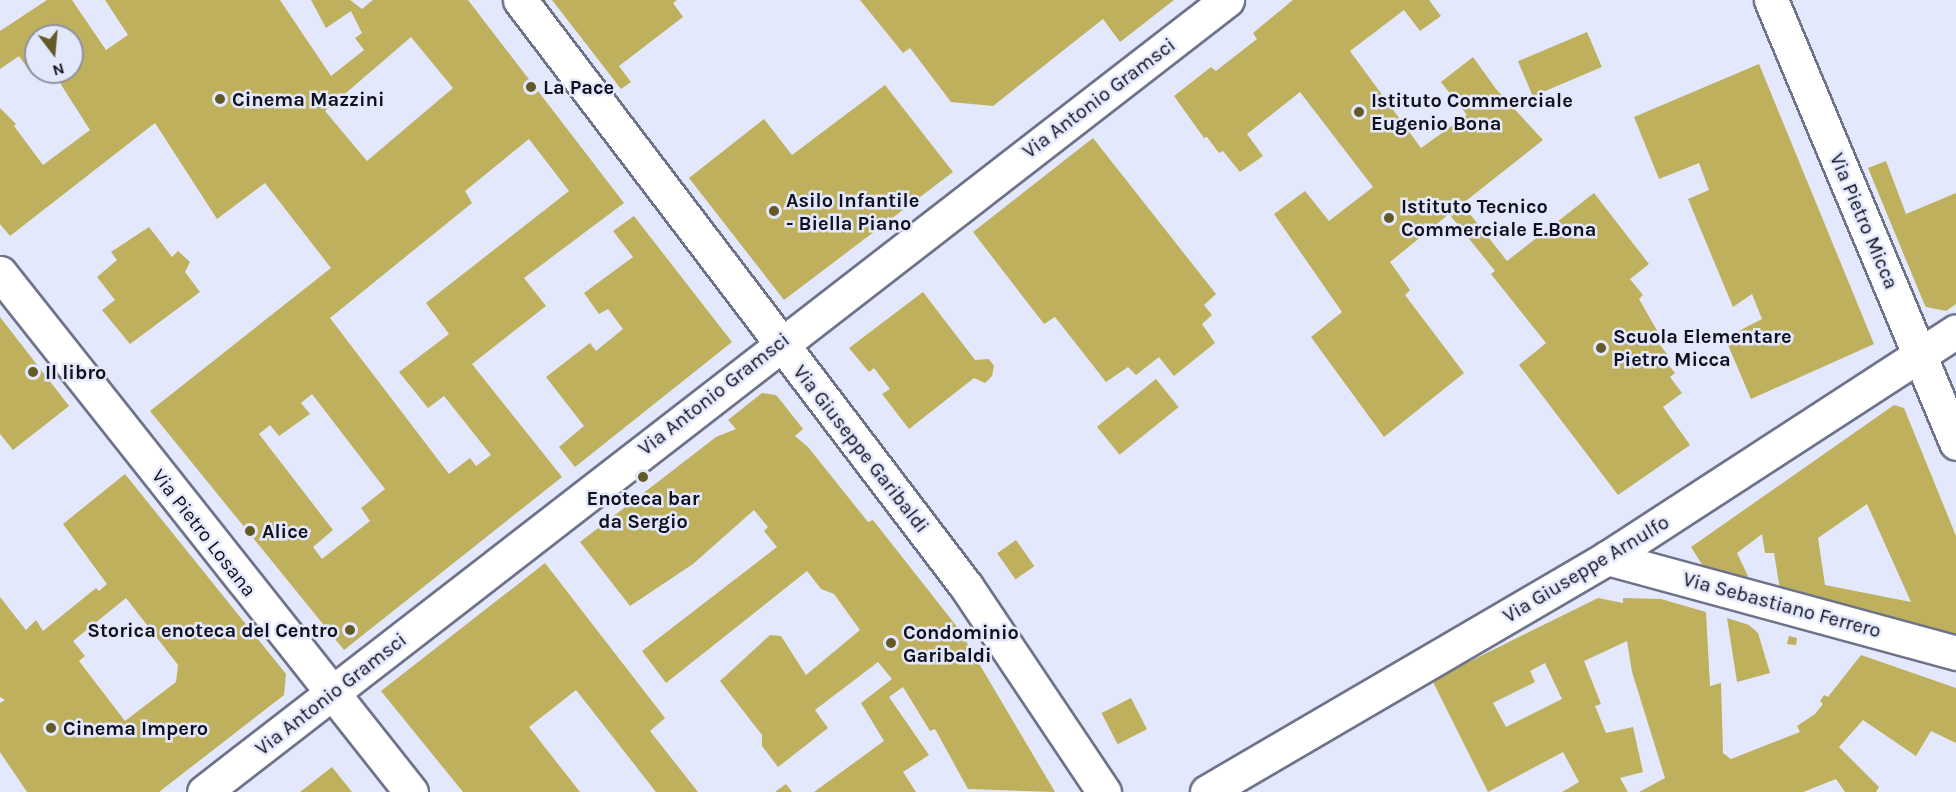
<!DOCTYPE html>
<style>
body{margin:0}
#map{position:relative;width:1956px;height:792px;overflow:hidden;background:#e4e8fd;font-family:Karla,sans-serif}
div>[style]{position:absolute}
.building>*{inset:0;background:#beb05c;transform-origin:0 0}
.roads{filter:drop-shadow(2px 0 #6f738a) drop-shadow(-2px 0 #6f738a) drop-shadow(0 2px #6f738a) drop-shadow(0 -2px #6f738a)}
.street>*{height:33px;margin:-16.5px;padding:0 16.5px;transform-origin:16.5px;border-radius:16.5px;background:#fff}
.secondary>*{height:33px;margin:-16.5px;padding:0 16.5px;transform-origin:16.5px;border-radius:16.5px;background:#fff}
.dots>*{width:16px;height:16px;translate:-50% -50%;box-sizing:border-box;border:3px solid #e4e8fd;border-radius:50%}
span{translate:-50% -50%;white-space:nowrap;text-align:center;line-height:1.15;-webkit-text-stroke:5px #e4e8fd;paint-order:stroke}
.poi-label{font-size:20px;color:#10111a;font-weight:700}
.left{translate:0 -50%;text-align:left}
.right{translate:-100% -50%;text-align:right}
.street-label{font-size:20px;color:#10111a}
.north{position:absolute;left:24px;top:24px;width:60px;height:60px;box-sizing:border-box;background:#e4e8fd;border:2px solid #8f92a2;border-radius:50%;rotate:164deg;font-size:16px;font-weight:700;line-height:24px;text-align:center;color:#10111a}
.north::after{content:'';display:block;margin:auto;width:21px;height:27px;background:#635a27;clip-path:polygon(50% 0,100% 100%,50% 72%,0 100%)}
</style>
<div id="map">
<div class="building">
<i style="clip-path:polygon(evenodd,47px 0,72px 0,106px 50px,128px 35px,105px 0,280px 0,331px 76px,364px 50px,355px 38px,362px 33px,351px 11px,326px 28px,311px 0,350px 0,362px 9px,373px 0,468px 0,624px 203px,524px 278px,546px 306px,472px 364px,562px 477px,344px 650px,150px 411px,331px 268px,265px 183px,217px 219px,155px 123px,10px 236px,0 224px,0 108px,16px 124px,14px 126px,43px 165px,90px 130px,53px 72px,72px 72px,72px 36px,36px 36px,36px 72px,40px 72px,33px 76px,19px 56px,0 69px,0 31px,47px 0,411px 37px,453px 88px,367px 161px,325px 111px,411px 37px,47px 0,529px 139px,569px 191px,426px 303px,449px 334px,399px 372px,428px 408px,444px 396px,491px 455px,476px 466px,470px 458px,449px 474px,330px 318px,472px 203px,465px 191px,529px 139px,47px 0,312px 394px,385px 489px,361px 508px,370px 521px,322px 559px,313px 547px,333px 530px,259px 434px,270px 425px,279px 436px,310px 414px,301px 403px,312px 394px)"></i>
<i style="clip-path:polygon(552px 0,677px 0,673px 3px,683px 17px,619px 66px,631px 82px,621px 89px)"></i>
<i style="clip-path:polygon(860px 0,1174px 0,1120px 42px,1103px 19px,993px 106px,951px 102px,910px 48px,903px 53px)"></i>
<i style="clip-path:polygon(1293px 0,1429px 0,1441px 16px,1420px 31px,1404px 10px,1350px 51px,1421px 148px,1467px 115px,1441px 82px,1473px 57px,1496px 89px,1543px 140px,1462px 204px,1507px 261px,1594px 193px,1649px 264px,1630px 279px,1643px 295px,1639px 299px,1659px 334px,1654px 337px,1667px 354px,1662px 357px,1675px 373px,1670px 377px,1682px 393px,1663px 407px,1690px 445px,1618px 495px,1519px 365px,1546px 343px,1491px 274px,1495px 271px,1449px 214px,1390px 262px,1410px 290px,1405px 295px,1464px 373px,1384px 437px,1311px 337px,1342px 312px,1274px 214px,1305px 191px,1329px 221px,1373px 187px,1300px 92px,1247px 134px,1263px 156px,1240px 172px,1223px 151px,1219px 153px,1207px 137px,1204px 138px,1174px 96px,1211px 67px,1216px 71px,1257px 39px,1253px 33px)"></i>
<i style="left:1587px;top:32px;width:38px;height:75px;rotate:67deg"></i>
<i style="clip-path:polygon(1759px 64px,1874px 344px,1751px 399px,1725px 338px,1762px 319px,1752px 294px,1733px 307px,1688px 199px,1709px 190px,1699px 163px,1659px 179px,1634px 117px)"></i>
<i style="clip-path:polygon(885px 85px,953px 172px,784px 300px,689px 178px,764px 119px,792px 155px)"></i>
<i style="clip-path:polygon(1093px 138px,1216px 294px,1204px 305px,1212px 315px,1202px 324px,1215px 343px,1174px 376px,1159px 357px,1136px 375px,1128px 367px,1106px 382px,1055px 317px,1044px 324px,973px 232px)"></i>
<i style="clip-path:polygon(1886px 161px,1906px 214px,1956px 193px,1956px 304px,1946px 311px,1926px 307px,1923px 301px,1868px 168px)"></i>
<i style="clip-path:polygon(634px 216px,732px 342px,575px 467px,559px 447px,584px 426px,546px 377px,590px 343px,596px 351px,623px 329px,608px 309px,599px 314px,584px 293px,633px 257px,613px 231px)"></i>
<i style="clip-path:polygon(149px 227px,172px 257px,178px 251px,190px 262px,185px 272px,200px 292px,130px 344px,102px 310px,115px 300px,97px 277px,117px 260px,111px 252px)"></i>
<i style="clip-path:polygon(923px 292px,975px 360px,989px 359px,994px 366px,992px 376px,985px 383px,974px 378px,909px 429px,882px 394px,890px 389px,874px 368px,869px 372px,849px 348px)"></i>
<i style="clip-path:polygon(0 317px,69px 406px,13px 450px,0 434px)"></i>
<i style="left:1156px;top:379px;width:36px;height:76px;rotate:51deg"></i>
<i style="clip-path:polygon(762px 393px,776px 395px,781px 401px,803px 429px,795px 436px,808px 447px,868px 522px,873px 520px,958px 628px,1055px 792px,968px 789px,935px 729px,930px 731px,903px 687px,889px 697px,929px 755px,903px 772px,916px 792px,814px 792px,884px 741px,861px 703px,892px 679px,878px 662px,815px 710px,828px 728px,778px 767px,762px 746px,762px 735px,720px 681px,770px 635px,781px 636px,806px 675px,860px 630px,834px 594px,821px 589px,807px 571px,666px 683px,642px 651px,777px 547px,764px 531px,768px 527px,754px 510px,693px 564px,630px 606px,580px 542px,716px 437px,736px 429px,728px 420px)"></i>
<i style="clip-path:polygon(evenodd,1894px 405px,1904px 408px,1956px 536px,1956px 654px,1780px 590px,1774px 553px,1765px 553px,1762px 534px,1737px 553px,1748px 576px,1743px 580px,1710px 577px,1691px 547px,1894px 405px,1867px 504px,1911px 602px,1825px 585px,1818px 538px,1867px 504px)"></i>
<i style="clip-path:polygon(evenodd,125px 474px,286px 674px,284px 695px,159px 792px,27px 792px,0 752px,0 703px,5px 700px,0 697px,0 597px,26px 630px,36px 620px,43px 631px,96px 588px,99px 591px,107px 584px,63px 524px,125px 474px,126px 598px,178px 665px,176px 682px,125px 721px,79px 661px,85px 656px,73px 641px,126px 598px)"></i>
<i style="left:1016px;top:540px;width:32px;height:23px;rotate:55deg"></i>
<i style="clip-path:polygon(545px 563px,665px 718px,650px 731px,698px 792px,656px 792px,576px 690px,529px 727px,580px 792px,463px 792px,381px 691px)"></i>
<i style="clip-path:polygon(evenodd,1598px 598px,1623px 603px,1623px 598px,1661px 599px,1706px 612px,1710px 686px,1721px 683px,1723px 753px,1731px 759px,1800px 732px,1797px 726px,1815px 714px,1823px 704px,1820px 701px,1824px 695px,1828px 697px,1861px 655px,1956px 688px,1956px 743px,1931px 731px,1916px 756px,1863px 720px,1839px 747px,1879px 787px,1876px 792px,1845px 792px,1836px 779px,1803px 792px,1639px 792px,1665px 778px,1632px 672px,1627px 641px,1584px 661px,1601px 704px,1595px 706px,1606px 733px,1633px 727px,1643px 772px,1620px 778px,1628px 792px,1562px 792px,1579px 782px,1563px 752px,1488px 792px,1432px 680px,1598px 598px,1545px 663px,1562px 699px,1506px 727px,1493px 703px,1535px 682px,1530px 671px,1545px 663px)"></i>
<i style="clip-path:polygon(1727px 618px,1749px 625px,1758px 633px,1770px 673px,1737px 682px)"></i>
<i style="clip-path:polygon(1789px 636px,1797px 638px,1796px 645px,1787px 644px)"></i>
<i style="left:1131px;top:698px;width:35px;height:33px;rotate:63deg"></i>
<i style="clip-path:polygon(332px 767px,352px 792px,300px 792px)"></i>
<i style="clip-path:polygon(786px 784px,792px 792px,775px 792px)"></i>
</div>
<div class="roads">
<div class="street">
<i style="left:520px;top:0;width:736px;rotate:52.73deg"></i>
<i style="left:966px;top:586px;width:248px;rotate:56.2deg"></i>
<i style="left:0;top:273px;width:662px;rotate:51.62deg"></i>
<i style="left:1607px;top:558px;width:362px;rotate:15.2deg"></i>
<i style="left:204px;top:792px;width:1294px;rotate:-37.75deg"></i>
<i style="left:1207px;top:792px;width:463px;rotate:-30.3deg"></i>
<i style="left:1607px;top:558px;width:416px;rotate:-33deg"></i>
</div>
<div class="secondary">
<i style="left:1771px;top:0;width:480px;rotate:67.3deg"></i>
</div>
</div>
<div class="dots">
<i style="left:531px;top:87px;background:#635a27"></i>
<i style="left:220px;top:99px;background:#635a27"></i>
<i style="left:1359px;top:112px;background:#635a27"></i>
<i style="left:774px;top:211px;background:#635a27"></i>
<i style="left:1389px;top:218px;background:#635a27"></i>
<i style="left:1601px;top:348px;background:#635a27"></i>
<i style="left:33px;top:372px;background:#635a27"></i>
<i style="left:643px;top:477px;background:#635a27"></i>
<i style="left:250px;top:531px;background:#635a27"></i>
<i style="left:350px;top:630px;background:#635a27"></i>
<i style="left:891px;top:643px;background:#635a27"></i>
<i style="left:51px;top:728px;background:#635a27"></i>
</div>
<div class="poi-label">
<span class="left" style="left:543px;top:87px">La Pace</span>
<span class="left" style="left:232px;top:99px">Cinema Mazzini</span>
<span class="left" style="left:1371px;top:112px">Istituto Commerciale<br>Eugenio Bona</span>
<span class="left" style="left:786px;top:212px">Asilo Infantile<br>- Biella Piano</span>
<span class="left" style="left:1401px;top:218px">Istituto Tecnico<br>Commerciale E.Bona</span>
<span class="left" style="left:1613px;top:348px">Scuola Elementare<br>Pietro Micca</span>
<span class="left" style="left:45px;top:372px">Il libro</span>
<span style="left:643px;top:510px">Enoteca bar<br>da Sergio</span>
<span class="left" style="left:262px;top:531px">Alice</span>
<span class="right" style="left:338px;top:630px">Storica enoteca del Centro</span>
<span class="left" style="left:903px;top:644px">Condominio<br>Garibaldi</span>
<span class="left" style="left:63px;top:728px">Cinema Impero</span>
</div>
<div class="street-label">
<span style="left:1099px;top:98px;rotate:-37deg">Via Antonio Gramsci</span>
<span style="left:1864px;top:221px;rotate:67deg">Via Pietro Micca</span>
<span style="left:714px;top:394px;rotate:-38deg">Via Antonio Gramsci</span>
<span style="left:861px;top:449px;rotate:52deg">Via Giuseppe Garibaldi</span>
<span style="left:204px;top:533px;rotate:52deg">Via Pietro Losana</span>
<span style="left:1586px;top:569px;rotate:-31deg">Via Giuseppe Arnulfo</span>
<span style="left:1782px;top:605px;rotate:15deg">Via Sebastiano Ferrero</span>
<span style="left:331px;top:694px;rotate:-38deg">Via Antonio Gramsci</span>
</div>
<div class="north">N</div>
</div>
